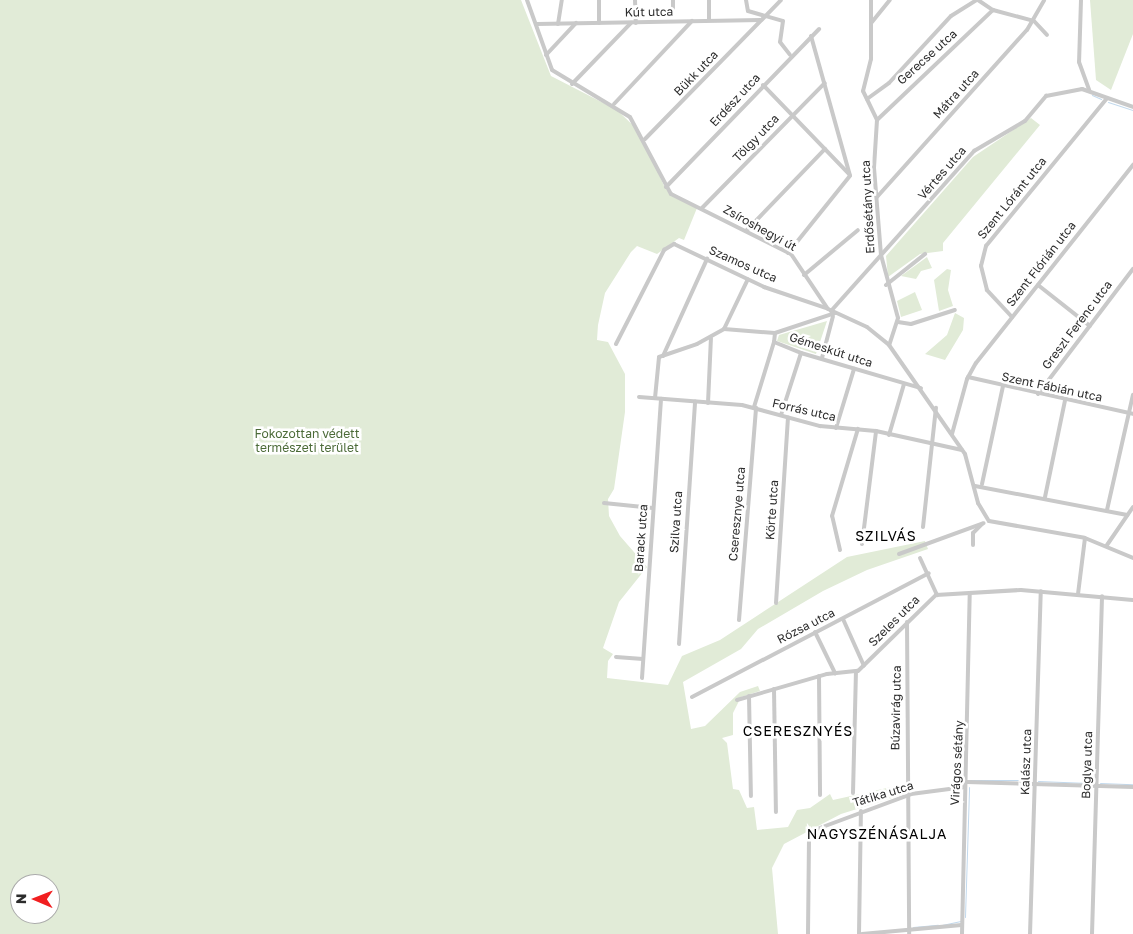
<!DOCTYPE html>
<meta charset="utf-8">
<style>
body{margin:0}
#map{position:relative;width:1133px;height:934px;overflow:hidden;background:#fff;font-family:"Golos Text",sans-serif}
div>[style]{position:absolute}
.green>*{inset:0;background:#e1ebd7}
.stream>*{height:1px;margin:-0.5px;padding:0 0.5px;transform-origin:0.5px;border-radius:0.5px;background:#c2d9ed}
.street>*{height:4px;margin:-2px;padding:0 2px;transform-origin:2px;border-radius:2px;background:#c9c9c9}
span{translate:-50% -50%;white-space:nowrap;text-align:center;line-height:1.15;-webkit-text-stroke:5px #fff;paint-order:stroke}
.street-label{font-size:12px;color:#2c2c2c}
.park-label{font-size:12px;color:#4b6a37}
.neighbourhood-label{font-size:14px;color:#000;letter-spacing:1px}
.north{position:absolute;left:10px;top:874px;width:50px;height:50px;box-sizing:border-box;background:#fff;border:1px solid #ababab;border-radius:50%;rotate:271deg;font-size:14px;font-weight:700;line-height:20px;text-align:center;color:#2c2c2c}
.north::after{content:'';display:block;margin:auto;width:18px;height:22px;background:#f11f20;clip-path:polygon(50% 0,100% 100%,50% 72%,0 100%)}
</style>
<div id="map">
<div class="green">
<i style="clip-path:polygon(evenodd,0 0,521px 0,551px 76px,617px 110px,640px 132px,665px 188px,697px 208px,684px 240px,679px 238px,657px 254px,637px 246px,631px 252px,605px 293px,598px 325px,597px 340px,608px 342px,625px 374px,625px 412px,614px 489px,608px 499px,609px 516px,620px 536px,647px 567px,619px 602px,603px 648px,613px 654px,608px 661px,607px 678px,668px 685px,682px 656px,720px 640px,847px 557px,925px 541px,928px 549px,867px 570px,823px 591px,758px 629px,741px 649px,683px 682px,691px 729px,705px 726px,740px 692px,758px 686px,760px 691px,741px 697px,733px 713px,733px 735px,722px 738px,727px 743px,733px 789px,739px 790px,747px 808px,754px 807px,757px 830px,788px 827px,797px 810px,810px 808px,830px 794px,833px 800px,905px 784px,908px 793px,841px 814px,784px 844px,772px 868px,778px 934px,0 934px,0 0,20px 884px,50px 884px,50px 914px,20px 914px,20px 884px)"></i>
<i style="clip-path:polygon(1090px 0,1133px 0,1133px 34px,1111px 90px,1096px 80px)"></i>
<i style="clip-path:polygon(1031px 118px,1040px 125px,943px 243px,943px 251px,920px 254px,888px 277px,886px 256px,973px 157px)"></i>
<i style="clip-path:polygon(927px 257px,932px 268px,921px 271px,916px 279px,901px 276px)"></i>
<i style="clip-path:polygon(947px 269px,951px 270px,948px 290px,953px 306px,939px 311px,934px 280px)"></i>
<i style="clip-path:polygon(915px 292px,922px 310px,901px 317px,897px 301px)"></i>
<i style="clip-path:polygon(955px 313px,964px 318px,963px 330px,945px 360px,925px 354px,947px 335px)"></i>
<i style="clip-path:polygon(827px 321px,816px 354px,777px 341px,779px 335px)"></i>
</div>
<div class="stream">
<i style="left:1092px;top:95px;width:10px;rotate:24deg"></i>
<i style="left:1108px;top:102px;width:26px;rotate:18deg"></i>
<i style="left:969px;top:780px;width:58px"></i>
<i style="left:1038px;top:781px;width:50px;rotate:2.3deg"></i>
<i style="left:1100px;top:783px;width:33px;rotate:2deg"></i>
<i style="left:965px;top:917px;width:130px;rotate:-88.2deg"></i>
<i style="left:942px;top:925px;width:19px;rotate:-12deg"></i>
<i style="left:913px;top:927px;width:25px;rotate:-5deg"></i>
</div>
<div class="street">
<i style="left:527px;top:0;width:74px;rotate:70.3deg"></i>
<i style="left:552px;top:70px;width:91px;rotate:31.1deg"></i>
<i style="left:630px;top:117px;width:87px;rotate:62deg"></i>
<i style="left:671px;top:194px;width:134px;rotate:26.6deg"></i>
<i style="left:791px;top:254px;width:66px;rotate:56.1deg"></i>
<i style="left:828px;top:309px;width:43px;rotate:24.8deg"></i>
<i style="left:867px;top:327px;width:28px;rotate:39deg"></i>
<i style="left:889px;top:345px;width:133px;rotate:55.1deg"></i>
<i style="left:965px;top:454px;width:51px;rotate:75.1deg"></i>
<i style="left:978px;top:503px;width:21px;rotate:59deg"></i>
<i style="left:989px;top:521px;width:97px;rotate:10deg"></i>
<i style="left:1085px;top:538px;width:52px;rotate:22.6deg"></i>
<i style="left:599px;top:0;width:23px;rotate:90deg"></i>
<i style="left:635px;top:0;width:23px;rotate:88deg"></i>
<i style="left:673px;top:0;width:8px;rotate:90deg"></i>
<i style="left:709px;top:0;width:20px;rotate:90deg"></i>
<i style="left:746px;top:0;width:11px;rotate:80deg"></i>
<i style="left:748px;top:11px;width:36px;rotate:16deg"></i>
<i style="left:783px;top:21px;width:21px;rotate:98deg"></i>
<i style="left:780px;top:42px;width:16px;rotate:52deg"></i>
<i style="left:871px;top:0;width:59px;rotate:90deg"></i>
<i style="left:871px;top:59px;width:33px;rotate:104deg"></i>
<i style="left:863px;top:91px;width:32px;rotate:64deg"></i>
<i style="left:877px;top:120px;width:48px;rotate:93.6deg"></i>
<i style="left:874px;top:168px;width:87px;rotate:85.4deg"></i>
<i style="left:881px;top:255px;width:65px;rotate:74.9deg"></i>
<i style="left:898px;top:318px;width:28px;rotate:108deg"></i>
<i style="left:978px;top:0;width:18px;rotate:34deg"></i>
<i style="left:993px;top:10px;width:42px;rotate:15deg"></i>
<i style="left:1034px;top:21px;width:19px;rotate:47deg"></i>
<i style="left:1081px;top:0;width:62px;rotate:91.8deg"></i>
<i style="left:1079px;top:62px;width:30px;rotate:70deg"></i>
<i style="left:872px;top:22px;width:28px;rotate:-51deg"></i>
<i style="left:537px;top:24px;width:224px;rotate:-1deg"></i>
<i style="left:558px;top:24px;width:24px;rotate:-81deg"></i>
<i style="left:811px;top:36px;width:145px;rotate:74.4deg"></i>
<i style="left:546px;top:55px;width:44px;rotate:-46.8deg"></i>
<i style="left:572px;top:84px;width:85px;rotate:-46deg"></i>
<i style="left:763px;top:85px;width:124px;rotate:46deg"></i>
<i style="left:867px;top:99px;width:27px;rotate:-36deg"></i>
<i style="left:889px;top:83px;width:91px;rotate:-47.2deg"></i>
<i style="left:951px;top:16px;width:31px;rotate:-32deg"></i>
<i style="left:614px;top:104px;width:114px;rotate:-46.8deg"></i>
<i style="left:877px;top:120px;width:160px;rotate:-43.5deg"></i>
<i style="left:645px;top:139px;width:194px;rotate:-45.6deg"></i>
<i style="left:666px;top:187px;width:220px;rotate:-45.9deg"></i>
<i style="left:877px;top:197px;width:224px;rotate:-48.1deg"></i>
<i style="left:1027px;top:30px;width:34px;rotate:-60deg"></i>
<i style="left:702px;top:208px;width:175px;rotate:-45.5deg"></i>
<i style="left:746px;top:231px;width:114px;rotate:-46.1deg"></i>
<i style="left:788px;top:253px;width:99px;rotate:-51.2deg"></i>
<i style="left:804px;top:275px;width:70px;rotate:-39.8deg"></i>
<i style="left:886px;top:285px;width:50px;rotate:-38.5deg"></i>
<i style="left:1038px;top:285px;width:66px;rotate:38.3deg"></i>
<i style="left:831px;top:311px;width:215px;rotate:-48.2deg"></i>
<i style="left:974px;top:151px;width:59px;rotate:-30.5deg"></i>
<i style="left:1025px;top:121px;width:33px;rotate:-50deg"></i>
<i style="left:1046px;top:96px;width:37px;rotate:-11deg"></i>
<i style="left:1082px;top:89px;width:54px;rotate:19.4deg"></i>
<i style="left:1012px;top:317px;width:37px;rotate:-133deg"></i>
<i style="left:987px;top:290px;width:25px;rotate:-104deg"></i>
<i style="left:981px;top:266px;width:21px;rotate:-76deg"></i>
<i style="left:986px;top:246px;width:191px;rotate:-50.7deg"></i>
<i style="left:898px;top:322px;width:13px;rotate:9deg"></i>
<i style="left:911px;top:324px;width:46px;rotate:-17.7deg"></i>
<i style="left:724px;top:329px;width:55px;rotate:-64.4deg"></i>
<i style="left:775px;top:333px;width:9px;rotate:96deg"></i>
<i style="left:774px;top:342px;width:29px;rotate:22deg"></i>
<i style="left:801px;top:353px;width:125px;rotate:16.3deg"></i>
<i style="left:616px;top:344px;width:106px;rotate:-62.9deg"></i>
<i style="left:664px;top:250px;width:12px;rotate:-31deg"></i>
<i style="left:674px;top:244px;width:100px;rotate:25.5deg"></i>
<i style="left:764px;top:287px;width:65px;rotate:18.7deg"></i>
<i style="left:663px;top:356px;width:107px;rotate:-65.6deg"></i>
<i style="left:822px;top:358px;width:43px;rotate:-75.3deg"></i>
<i style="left:968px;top:377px;width:169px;rotate:12.6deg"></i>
<i style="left:1038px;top:394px;width:157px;rotate:-52.8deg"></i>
<i style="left:639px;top:397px;width:103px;rotate:4.4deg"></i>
<i style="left:742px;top:405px;width:81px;rotate:15.1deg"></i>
<i style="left:820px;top:426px;width:56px;rotate:5.1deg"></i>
<i style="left:876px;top:431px;width:88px;rotate:12.5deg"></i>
<i style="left:655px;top:398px;width:41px;rotate:-84.4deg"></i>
<i style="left:659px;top:357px;width:40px;rotate:-18.9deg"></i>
<i style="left:697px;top:344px;width:31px;rotate:-29deg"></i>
<i style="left:724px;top:329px;width:51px;rotate:4.5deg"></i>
<i style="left:775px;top:333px;width:63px;rotate:-18.4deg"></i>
<i style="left:708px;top:403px;width:65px;rotate:-87.4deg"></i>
<i style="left:754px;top:407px;width:68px;rotate:-72.9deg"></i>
<i style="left:781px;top:415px;width:65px;rotate:-72.1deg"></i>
<i style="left:836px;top:428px;width:62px;rotate:-73deg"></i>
<i style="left:952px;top:434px;width:57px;rotate:-74.7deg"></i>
<i style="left:967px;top:379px;width:18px;rotate:-61deg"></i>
<i style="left:976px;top:363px;width:253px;rotate:-51.6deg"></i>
<i style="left:889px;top:435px;width:53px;rotate:-73.6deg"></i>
<i style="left:982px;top:484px;width:100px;rotate:-77.9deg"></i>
<i style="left:975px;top:486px;width:155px;rotate:10.8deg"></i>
<i style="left:1045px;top:497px;width:99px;rotate:-78.3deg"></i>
<i style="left:604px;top:503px;width:49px;rotate:5.8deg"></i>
<i style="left:1107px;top:510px;width:118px;rotate:-77.3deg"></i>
<i style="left:923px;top:527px;width:120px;rotate:-83.8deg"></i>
<i style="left:862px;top:544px;width:114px;rotate:-82.9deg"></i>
<i style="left:973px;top:545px;width:12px;rotate:-90deg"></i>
<i style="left:973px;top:533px;width:13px;rotate:-45deg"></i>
<i style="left:1107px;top:545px;width:46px;rotate:-55.6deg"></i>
<i style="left:840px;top:550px;width:35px;rotate:-103deg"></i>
<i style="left:832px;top:516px;width:91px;rotate:-73.4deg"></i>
<i style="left:899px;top:554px;width:90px;rotate:-20deg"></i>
<i style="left:920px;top:558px;width:41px;rotate:65.3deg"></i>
<i style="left:1078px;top:594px;width:56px;rotate:-82.9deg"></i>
<i style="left:776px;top:603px;width:186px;rotate:-86.3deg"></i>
<i style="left:843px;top:619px;width:51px;rotate:65.9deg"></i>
<i style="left:739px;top:620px;width:213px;rotate:-85.4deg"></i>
<i style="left:907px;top:622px;width:312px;rotate:89.6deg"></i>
<i style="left:815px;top:632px;width:46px;rotate:64deg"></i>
<i style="left:679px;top:644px;width:243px;rotate:-86.2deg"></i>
<i style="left:616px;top:657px;width:27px;rotate:4deg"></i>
<i style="left:819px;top:676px;width:119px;rotate:89.5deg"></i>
<i style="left:642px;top:678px;width:280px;rotate:-86.1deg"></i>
<i style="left:774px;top:689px;width:123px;rotate:89.1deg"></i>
<i style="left:749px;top:696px;width:100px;rotate:88.9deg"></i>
<i style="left:692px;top:697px;width:267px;rotate:-27.6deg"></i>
<i style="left:737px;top:700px;width:94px;rotate:-16.1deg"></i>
<i style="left:827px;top:674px;width:31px;rotate:-6deg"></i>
<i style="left:858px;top:671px;width:109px;rotate:-44.3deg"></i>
<i style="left:936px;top:595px;width:85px;rotate:-3.4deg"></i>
<i style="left:1021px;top:590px;width:112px;rotate:5.1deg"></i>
<i style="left:967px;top:782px;width:166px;rotate:1.7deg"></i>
<i style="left:853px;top:793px;width:121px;rotate:-88.6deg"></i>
<i style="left:808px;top:934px;width:102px;rotate:-89.4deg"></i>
<i style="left:809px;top:832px;width:109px;rotate:-20.4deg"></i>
<i style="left:911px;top:794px;width:54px;rotate:-7.4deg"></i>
<i style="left:859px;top:934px;width:123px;rotate:-89.1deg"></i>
<i style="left:862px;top:934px;width:100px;rotate:-5.1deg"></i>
<i style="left:962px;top:934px;width:341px;rotate:-88.7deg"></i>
<i style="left:1030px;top:934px;width:343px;rotate:-88.2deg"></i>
<i style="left:1092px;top:934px;width:338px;rotate:-88.3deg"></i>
</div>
<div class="street-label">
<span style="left:649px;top:12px;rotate:-1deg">Kút utca</span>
<span style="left:927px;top:57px;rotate:-42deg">Gerecse utca</span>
<span style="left:696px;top:73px;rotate:-46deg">Bükk utca</span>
<span style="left:956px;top:94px;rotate:-48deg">Mátra utca</span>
<span style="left:735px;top:100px;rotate:-47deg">Erdész utca</span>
<span style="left:756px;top:138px;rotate:-46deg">Tölgy utca</span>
<span style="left:942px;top:173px;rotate:-49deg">Vértes utca</span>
<span style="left:1012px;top:198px;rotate:-51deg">Szent Lóránt utca</span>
<span style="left:868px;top:207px;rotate:-93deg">Erdősétány utca</span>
<span style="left:760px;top:228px;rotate:29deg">Zsíroshegyi út</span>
<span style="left:743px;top:264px;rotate:24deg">Szamos utca</span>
<span style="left:1041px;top:264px;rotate:-52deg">Szent Flórián utca</span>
<span style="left:1077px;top:325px;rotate:-53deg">Greszl Ferenc utca</span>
<span style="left:831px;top:350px;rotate:18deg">Gémeskút utca</span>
<span style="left:1052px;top:387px;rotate:12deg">Szent Fábián utca</span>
<span style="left:804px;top:410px;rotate:13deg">Forrás utca</span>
<span style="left:772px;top:510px;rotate:-86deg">Körte utca</span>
<span style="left:737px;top:514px;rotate:-85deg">Cseresznye utca</span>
<span style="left:676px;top:522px;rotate:-86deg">Szilva utca</span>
<span style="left:641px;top:538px;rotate:-86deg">Barack utca</span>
<span style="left:894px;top:621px;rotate:-45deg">Szeles utca</span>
<span style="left:806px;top:626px;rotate:-27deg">Rózsa utca</span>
<span style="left:896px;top:708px;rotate:-89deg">Búzavirág utca</span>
<span style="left:1026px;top:762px;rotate:-88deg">Kalász utca</span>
<span style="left:957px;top:763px;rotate:-87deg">Virágos sétány</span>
<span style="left:1087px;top:765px;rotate:-88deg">Boglya utca</span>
<span style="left:883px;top:794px;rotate:-17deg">Tátika utca</span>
</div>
<div class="park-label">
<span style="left:307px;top:441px">Fokozottan védett<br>természeti terület</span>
</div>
<div class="neighbourhood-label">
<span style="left:886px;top:536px">SZILVÁS</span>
<span style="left:798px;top:731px">CSERESZNYÉS</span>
<span style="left:877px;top:834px">NAGYSZÉNÁSALJA</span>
</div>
<div class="north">N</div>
</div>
